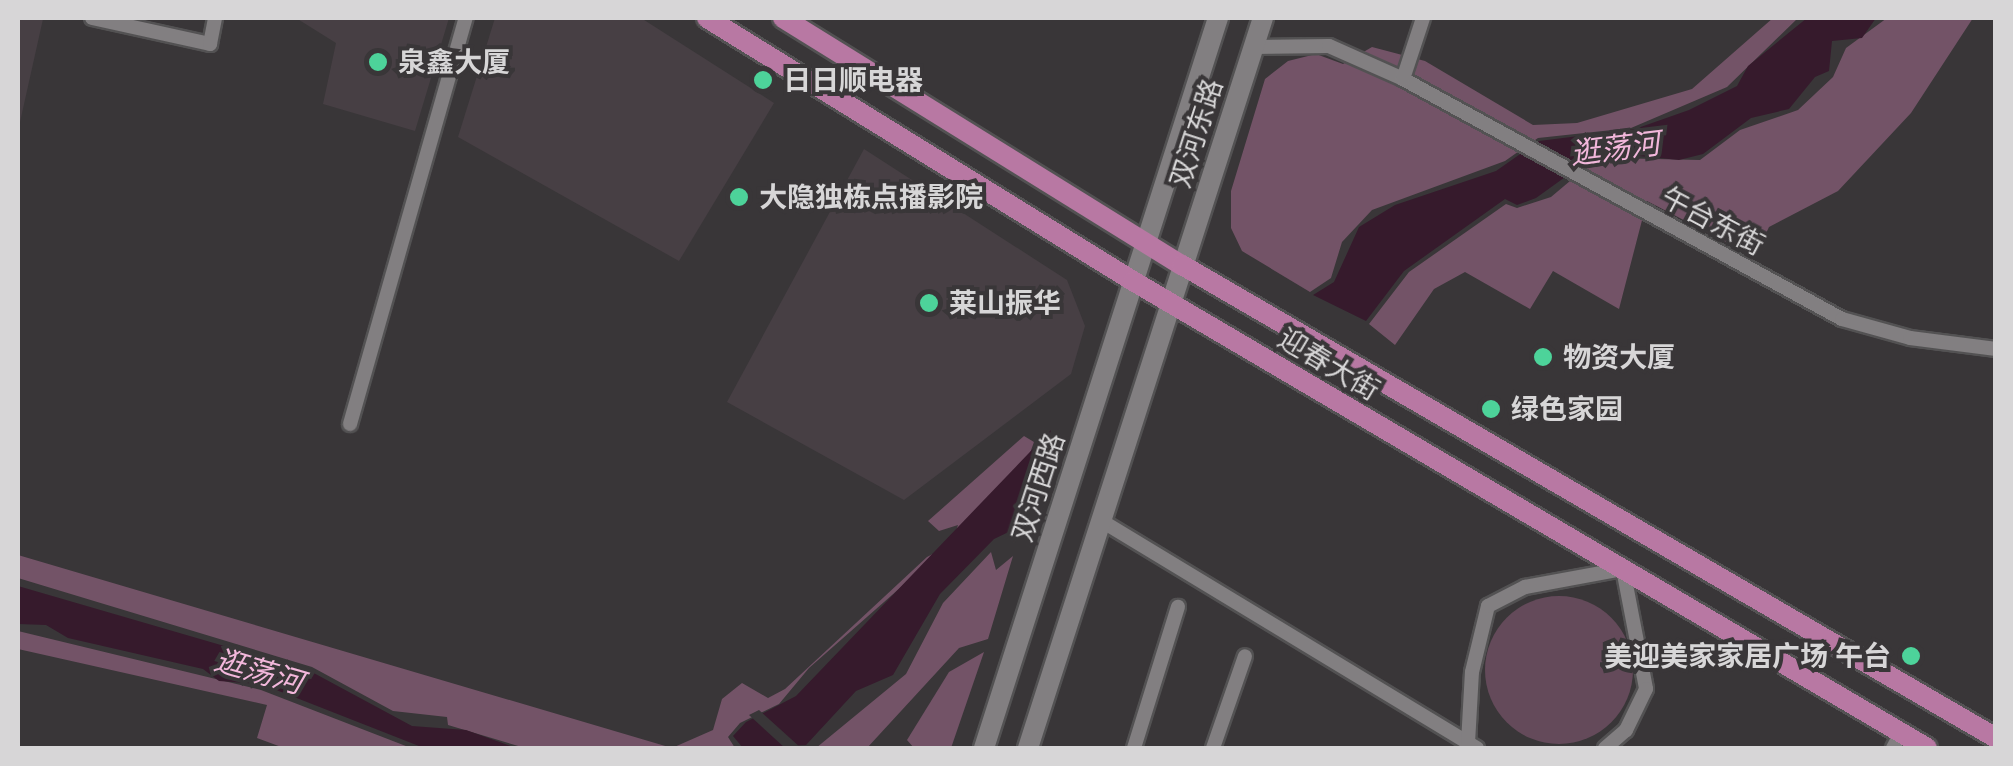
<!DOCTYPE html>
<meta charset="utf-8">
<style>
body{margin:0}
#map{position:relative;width:2013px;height:766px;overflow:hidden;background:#393638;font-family:Merriweather,"Noto Sans SC",serif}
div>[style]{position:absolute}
.built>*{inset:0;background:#473f44}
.green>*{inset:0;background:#644a5a}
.round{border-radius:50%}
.forest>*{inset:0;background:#735367}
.water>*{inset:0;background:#361a2c}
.pier>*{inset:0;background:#393638}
.roads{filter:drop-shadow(2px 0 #535253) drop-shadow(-2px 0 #535253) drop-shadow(0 2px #535253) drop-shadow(0 -2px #535253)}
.street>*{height:14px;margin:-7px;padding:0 7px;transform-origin:7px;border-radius:7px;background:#827f81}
.secondary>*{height:20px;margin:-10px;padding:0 10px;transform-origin:10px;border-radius:10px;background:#827f81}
.primary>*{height:20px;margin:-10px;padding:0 10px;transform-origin:10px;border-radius:10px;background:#b878a3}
.dots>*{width:28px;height:28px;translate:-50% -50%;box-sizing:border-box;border:5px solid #393638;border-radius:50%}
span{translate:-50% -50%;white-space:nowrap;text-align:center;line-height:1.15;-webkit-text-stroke:8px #393638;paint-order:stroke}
.poi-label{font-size:28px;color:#d7d6d7;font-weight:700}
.left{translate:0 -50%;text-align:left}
.right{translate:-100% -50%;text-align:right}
.street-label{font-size:28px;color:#d7d6d7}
.water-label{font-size:30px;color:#f2b7db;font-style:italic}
.frame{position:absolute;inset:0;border:20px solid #d7d6d7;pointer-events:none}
</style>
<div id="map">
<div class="built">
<i style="clip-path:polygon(18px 18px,43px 19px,18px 131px)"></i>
<i style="clip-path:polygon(296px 18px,449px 18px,415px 131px,323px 104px,336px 43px)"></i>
<i style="clip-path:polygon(495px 18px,641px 18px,774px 103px,679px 261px,458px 137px)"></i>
<i style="clip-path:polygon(864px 149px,1067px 280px,1085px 326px,1071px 374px,904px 500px,727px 402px)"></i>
</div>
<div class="green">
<i class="round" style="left:1485px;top:596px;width:148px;height:148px"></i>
</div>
<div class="forest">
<i style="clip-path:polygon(1773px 18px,1798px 18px,1727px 87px,1631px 128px,1538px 138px,1505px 161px,1372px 210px,1342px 242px,1331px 278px,1310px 292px,1242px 251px,1231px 228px,1231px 191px,1265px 79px,1288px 61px,1316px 54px,1343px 64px,1372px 47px,1425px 61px,1533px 125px,1577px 123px,1692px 89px)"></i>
<i style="clip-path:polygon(1887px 18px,1973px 18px,1911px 113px,1838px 191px,1769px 227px,1755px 257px,1647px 201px,1619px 309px,1553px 271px,1530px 309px,1465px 272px,1434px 289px,1395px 345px,1369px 324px,1409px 272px,1506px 204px,1517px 208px,1551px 197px,1589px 165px,1611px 158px,1700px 160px,1740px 130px,1798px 110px,1833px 77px,1846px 48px)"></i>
<i style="clip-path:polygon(1024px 436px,1034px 442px,1025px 467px,965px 541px,917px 573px,809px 668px,779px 704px,740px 723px,728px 737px,735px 748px,525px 748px,448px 725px,447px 717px,393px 711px,312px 667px,18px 578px,18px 555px,672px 748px,713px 730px,722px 699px,742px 683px,768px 698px,785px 689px,927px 557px,952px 544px,958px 525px,939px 531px,928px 521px)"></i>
<i style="clip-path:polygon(991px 552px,996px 570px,1013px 556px,988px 639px,959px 648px,867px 748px,816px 748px,906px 674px,943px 603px)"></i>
<i style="clip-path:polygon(18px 631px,261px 690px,411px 748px,284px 748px,257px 738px,267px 705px,18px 649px)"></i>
<i style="clip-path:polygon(984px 652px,951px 748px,914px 748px,907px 740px,949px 672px)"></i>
</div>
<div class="water">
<i style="clip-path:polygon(1807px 18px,1876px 18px,1862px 38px,1832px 41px,1829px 71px,1815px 77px,1789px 109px,1751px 118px,1703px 154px,1679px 160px,1610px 153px,1586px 162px,1536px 198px,1517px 205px,1505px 199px,1404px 271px,1366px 321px,1313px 295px,1334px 282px,1359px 227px,1395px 205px,1496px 171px,1539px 141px,1635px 129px,1689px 110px,1737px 86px,1748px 66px)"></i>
<i style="clip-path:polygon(1051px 430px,1021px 526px,994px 539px,940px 594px,893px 675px,856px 691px,806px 745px,743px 748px,733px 736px,746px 722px,796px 696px)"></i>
<i style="clip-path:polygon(18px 586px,310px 671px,412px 726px,466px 730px,516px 748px,419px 746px,261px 684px,219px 681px,203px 669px,68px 638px,46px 625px,18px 624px)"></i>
</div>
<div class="pier">
<i style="clip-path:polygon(759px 710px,801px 748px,785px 748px,749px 715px)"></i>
</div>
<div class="roads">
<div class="street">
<i style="left:92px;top:18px;width:121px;rotate:12.4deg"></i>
<i style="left:210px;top:44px;width:26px;rotate:-79deg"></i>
<i style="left:1253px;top:47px;width:76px;rotate:-0.8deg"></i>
<i style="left:1329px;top:46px;width:81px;rotate:24deg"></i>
<i style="left:1403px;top:79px;width:500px;rotate:28.67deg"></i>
<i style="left:1842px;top:319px;width:71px;rotate:15.6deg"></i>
<i style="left:1910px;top:338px;width:87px;rotate:7.3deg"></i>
<i style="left:1403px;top:79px;width:64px;rotate:-71.8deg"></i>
<i style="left:350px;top:424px;width:422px;rotate:-74.1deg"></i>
<i style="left:1105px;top:523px;width:435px;rotate:31.2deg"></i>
<i style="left:1468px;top:743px;width:71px;rotate:-86.8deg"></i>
<i style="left:1472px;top:672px;width:68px;rotate:-76.4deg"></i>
<i style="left:1488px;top:606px;width:42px;rotate:-27.2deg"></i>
<i style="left:1525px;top:587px;width:100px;rotate:-10.4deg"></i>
<i style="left:1623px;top:569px;width:122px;rotate:79.1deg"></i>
<i style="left:1646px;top:689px;width:46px;rotate:116deg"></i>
<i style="left:1626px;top:730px;width:28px;rotate:139deg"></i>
<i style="left:1134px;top:748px;width:148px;rotate:-72.7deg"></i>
<i style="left:1213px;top:748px;width:97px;rotate:-70.8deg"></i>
<i style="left:1893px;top:748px;width:17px;rotate:-62deg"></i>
</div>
<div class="secondary">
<i style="left:984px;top:748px;width:767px;rotate:-72.23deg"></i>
<i style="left:1028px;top:748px;width:767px;rotate:-72.16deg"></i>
</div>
<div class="primary">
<i style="left:707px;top:18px;width:501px;rotate:31.69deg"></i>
<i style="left:1133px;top:281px;width:921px;rotate:30.46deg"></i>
<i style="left:783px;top:18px;width:469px;rotate:31.8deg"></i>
<i style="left:1182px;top:265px;width:941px;rotate:30.16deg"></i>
</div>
</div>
<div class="dots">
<i style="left:378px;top:62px;background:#4dd39a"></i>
<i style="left:763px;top:80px;background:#4dd39a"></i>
<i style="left:739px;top:197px;background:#4dd39a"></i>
<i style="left:929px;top:303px;background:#4dd39a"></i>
<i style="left:1543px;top:357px;background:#4dd39a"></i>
<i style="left:1491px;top:409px;background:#4dd39a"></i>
<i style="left:1911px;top:656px;background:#4dd39a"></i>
</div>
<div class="poi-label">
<span class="left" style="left:398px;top:62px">泉鑫大厦</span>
<span class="left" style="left:783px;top:80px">日日顺电器</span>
<span class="left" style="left:759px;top:197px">大隐独栋点播影院</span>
<span class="left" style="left:949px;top:303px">莱山振华</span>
<span class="left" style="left:1563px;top:357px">物资大厦</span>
<span class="left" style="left:1511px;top:409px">绿色家园</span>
<span class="right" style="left:1891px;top:656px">美迎美家家居广场 午台</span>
</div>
<div class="street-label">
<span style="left:1196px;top:133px;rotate:-72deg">双河东路</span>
<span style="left:1713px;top:221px;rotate:28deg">午台东街</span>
<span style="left:1329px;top:364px;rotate:31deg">迎春大街</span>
<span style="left:1038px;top:487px;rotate:-72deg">双河西路</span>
</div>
<div class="water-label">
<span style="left:1615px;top:148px;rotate:-7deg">逛荡河</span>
<span style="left:259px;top:671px;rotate:16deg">逛荡河</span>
</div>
<div class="frame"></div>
</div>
